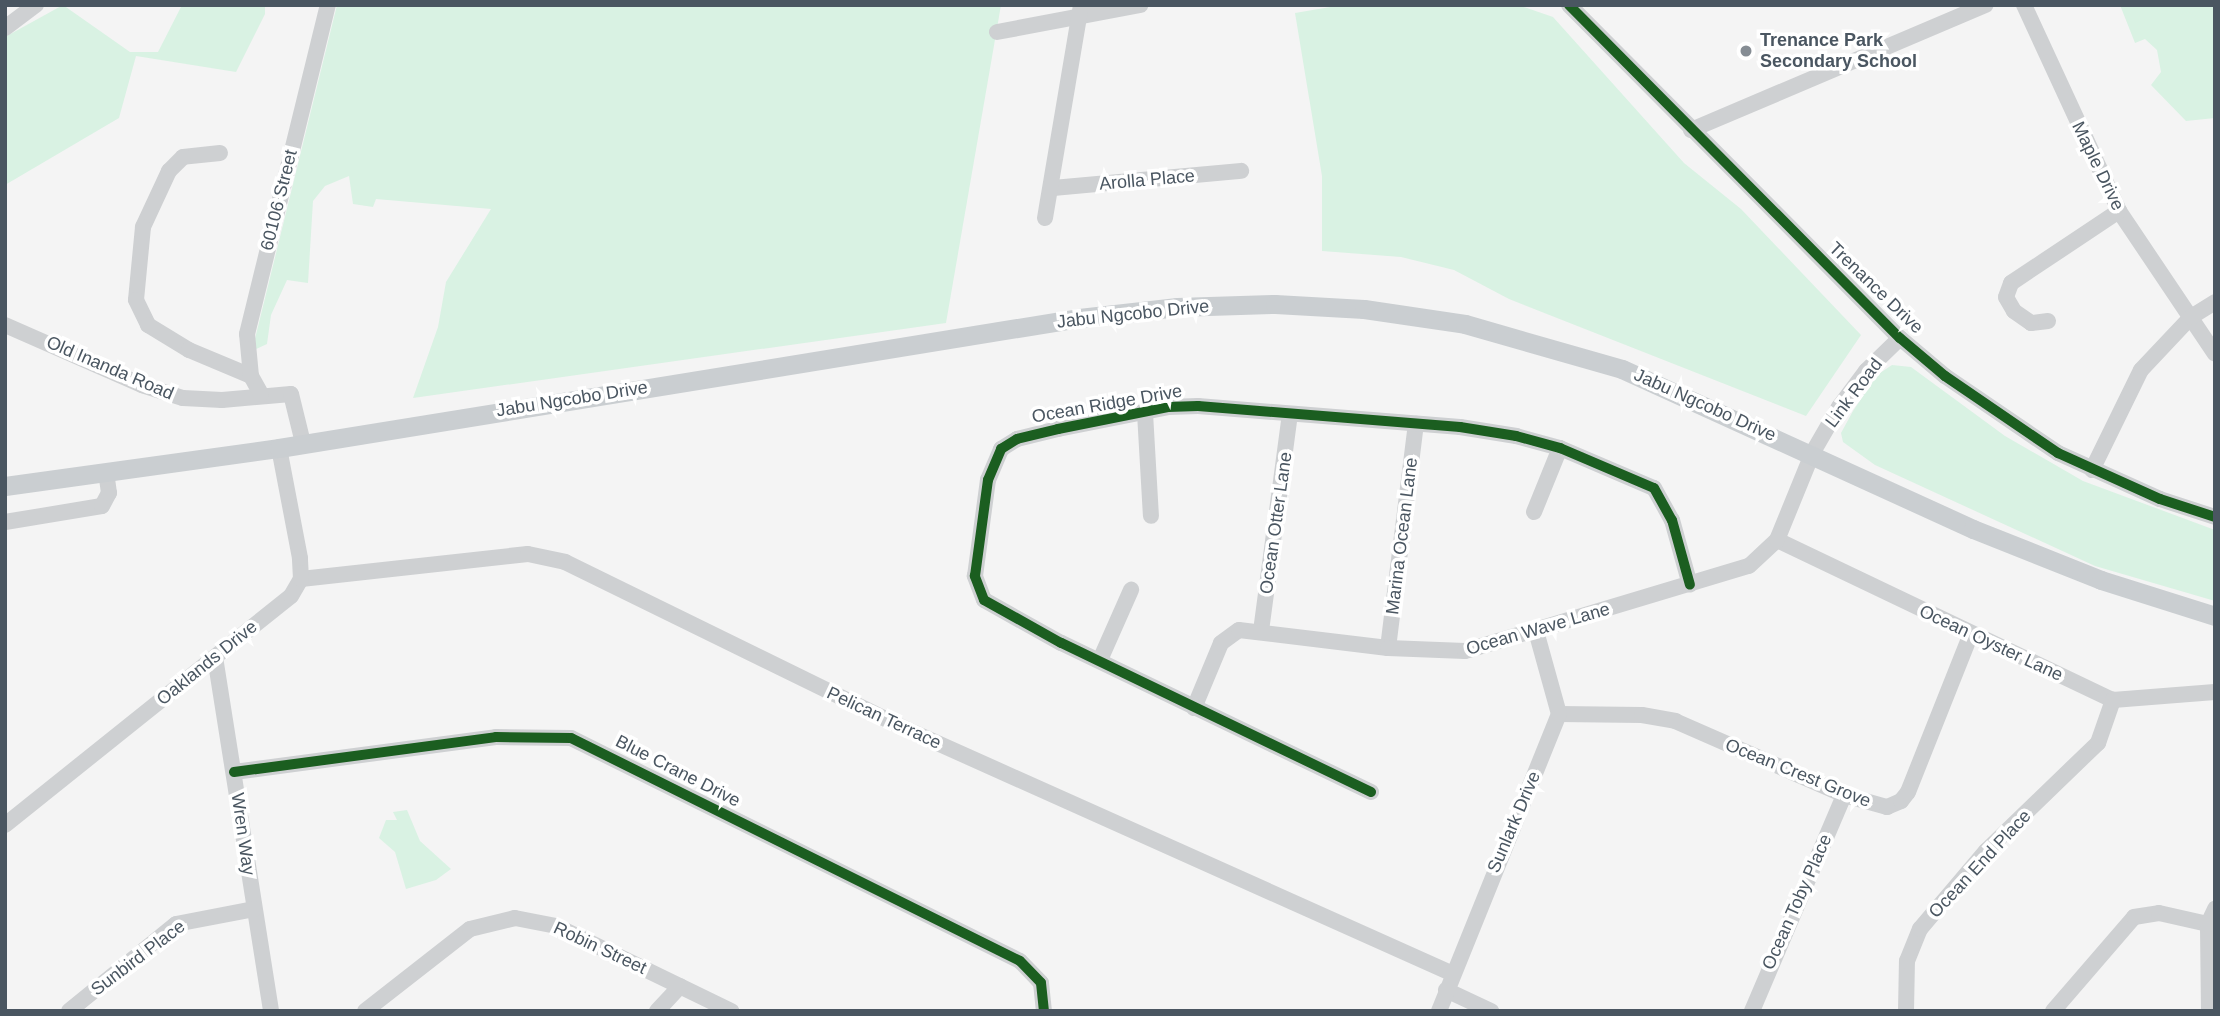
<!DOCTYPE html>
<style>
body{margin:0}
#map{position:relative;width:2220px;height:1016px;overflow:hidden;background:#f4f4f4;font-family:Arial,sans-serif}
div>[style]{position:absolute}
.green>*{inset:0;background:#d9f2e3}
.minor>*{height:16px;margin:-8px;padding:0 8px;transform-origin:8px;border-radius:8px;background:#ced0d2}
.major>*{height:19px;margin:-9.5px;padding:0 9.5px;transform-origin:9.5px;border-radius:9.5px;background:#caced1}
.cycleway>*{height:10px;margin:-5px;padding:0 5px;transform-origin:5px;border-radius:5px;background:#1b5e20}
.dots>*{width:19px;height:19px;translate:-50% -50%;box-sizing:border-box;border:4px solid #fff;border-radius:50%}
span{translate:-50% -50%;white-space:nowrap;text-align:center;line-height:1.15;-webkit-text-stroke:7px #fff;paint-order:stroke}
.poi-label{font-size:18px;color:#4a5661;font-weight:700}
.left{translate:0 -50%;text-align:left}
.street-label{font-size:18px;color:#4a5661}
.frame{position:absolute;inset:0;border:7px solid #4a5661;pointer-events:none}
</style>
<div id="map">
<div class="green">
<i style="clip-path:polygon(63px 5px,130px 52px,158px 52px,182px 5px,265px 5px,265px 14px,236px 72px,136px 56px,119px 118px,5px 185px,5px 37px)"></i>
<i style="clip-path:polygon(337px 5px,1001px 5px,946px 323px,413px 398px,438px 327px,446px 282px,491px 209px,376px 199px,373px 207px,353px 204px,349px 176px,325px 186px,313px 201px,308px 283px,287px 280px,271px 315px,267px 344px,252px 351px)"></i>
<i style="clip-path:polygon(1342px 5px,1518px 5px,1553px 17px,1684px 163px,1741px 209px,1861px 335px,1806px 416px,1509px 299px,1454px 270px,1401px 257px,1322px 251px,1322px 176px,1295px 13px)"></i>
<i style="clip-path:polygon(2120px 5px,2215px 5px,2215px 118px,2186px 121px,2151px 85px,2161px 72px,2157px 50px,2145px 39px,2135px 43px)"></i>
<i style="clip-path:polygon(1892px 365px,1911px 367px,2005px 436px,2083px 481px,2215px 530px,2215px 601px,2095px 566px,1875px 465px,1843px 442px,1841px 433px,1853px 411px,1877px 375px)"></i>
<i style="clip-path:polygon(407px 810px,420px 841px,451px 869px,436px 880px,406px 889px,395px 852px,379px 838px,386px 820px,397px 820px,393px 812px)"></i>
</div>
<div class="minor">
<i style="left:1569px;top:5px;width:470px;rotate:45.2deg"></i>
<i style="left:1900px;top:338px;width:59px;rotate:40.2deg"></i>
<i style="left:1945px;top:376px;width:137px;rotate:34.3deg"></i>
<i style="left:2058px;top:453px;width:112px;rotate:24.3deg"></i>
<i style="left:2160px;top:499px;width:58px;rotate:18.1deg"></i>
<i style="left:2024px;top:5px;width:227px;rotate:65.2deg"></i>
<i style="left:2119px;top:211px;width:172px;rotate:56.1deg"></i>
<i style="left:5px;top:28px;width:39px;rotate:-37deg"></i>
<i style="left:997px;top:32px;width:146px;rotate:-10.7deg"></i>
<i style="left:1691px;top:130px;width:320px;rotate:-23deg"></i>
<i style="left:220px;top:153px;width:37px;rotate:174deg"></i>
<i style="left:183px;top:157px;width:20px;rotate:135deg"></i>
<i style="left:169px;top:171px;width:62px;rotate:114.9deg"></i>
<i style="left:143px;top:227px;width:73px;rotate:95.5deg"></i>
<i style="left:136px;top:300px;width:28px;rotate:64deg"></i>
<i style="left:148px;top:325px;width:48px;rotate:31.4deg"></i>
<i style="left:189px;top:350px;width:67px;rotate:22.8deg"></i>
<i style="left:1053px;top:188px;width:189px;rotate:-5.2deg"></i>
<i style="left:1045px;top:218px;width:216px;rotate:-80.4deg"></i>
<i style="left:2048px;top:321px;width:17px;rotate:173deg"></i>
<i style="left:2031px;top:323px;width:21px;rotate:-145deg"></i>
<i style="left:2014px;top:311px;width:16px;rotate:-120deg"></i>
<i style="left:2006px;top:297px;width:15px;rotate:-70deg"></i>
<i style="left:2011px;top:283px;width:130px;rotate:-33.7deg"></i>
<i style="left:5px;top:325px;width:150px;rotate:23.7deg"></i>
<i style="left:142px;top:385px;width:43px;rotate:17.6deg"></i>
<i style="left:183px;top:398px;width:39px;rotate:3deg"></i>
<i style="left:222px;top:400px;width:69px;rotate:-5deg"></i>
<i style="left:291px;top:394px;width:50px;rotate:76.2deg"></i>
<i style="left:261px;top:394px;width:21px;rotate:-119deg"></i>
<i style="left:251px;top:376px;width:42px;rotate:-95.4deg"></i>
<i style="left:247px;top:334px;width:339px;rotate:-76.2deg"></i>
<i style="left:1145px;top:413px;width:103px;rotate:86.7deg"></i>
<i style="left:2092px;top:470px;width:111px;rotate:-63.9deg"></i>
<i style="left:2141px;top:370px;width:73px;rotate:-46.7deg"></i>
<i style="left:2191px;top:317px;width:28px;rotate:-32deg"></i>
<i style="left:1534px;top:512px;width:69px;rotate:-67.9deg"></i>
<i style="left:5px;top:522px;width:98px;rotate:-9.4deg"></i>
<i style="left:102px;top:506px;width:15px;rotate:-62deg"></i>
<i style="left:109px;top:493px;width:21px;rotate:-98deg"></i>
<i style="left:1777px;top:540px;width:372px;rotate:25.5deg"></i>
<i style="left:2113px;top:700px;width:102px;rotate:-4.5deg"></i>
<i style="left:301px;top:579px;width:228px;rotate:-6.3deg"></i>
<i style="left:528px;top:554px;width:38px;rotate:12deg"></i>
<i style="left:565px;top:562px;width:380px;rotate:26.1deg"></i>
<i style="left:906px;top:729px;width:597px;rotate:24.12deg"></i>
<i style="left:1261px;top:631px;width:219px;rotate:-82.4deg"></i>
<i style="left:1388px;top:648px;width:226px;rotate:-82.9deg"></i>
<i style="left:215px;top:657px;width:358px;rotate:81deg"></i>
<i style="left:1100px;top:660px;width:77px;rotate:-66.1deg"></i>
<i style="left:1194px;top:708px;width:70px;rotate:-67.4deg"></i>
<i style="left:1221px;top:643px;width:22px;rotate:-36deg"></i>
<i style="left:1239px;top:630px;width:150px;rotate:6.9deg"></i>
<i style="left:1388px;top:648px;width:77px;rotate:2.2deg"></i>
<i style="left:1465px;top:651px;width:296px;rotate:-16.7deg"></i>
<i style="left:1749px;top:566px;width:38px;rotate:-43deg"></i>
<i style="left:1777px;top:540px;width:95px;rotate:-67.8deg"></i>
<i style="left:1813px;top:452px;width:52px;rotate:-60deg"></i>
<i style="left:1839px;top:407px;width:45px;rotate:-53.1deg"></i>
<i style="left:1866px;top:371px;width:47px;rotate:-44.1deg"></i>
<i style="left:1559px;top:714px;width:83px;rotate:0.7deg"></i>
<i style="left:1642px;top:715px;width:34px;rotate:10deg"></i>
<i style="left:1675px;top:721px;width:184px;rotate:23.6deg"></i>
<i style="left:1844px;top:795px;width:45px;rotate:15.6deg"></i>
<i style="left:1887px;top:807px;width:15px;rotate:-23deg"></i>
<i style="left:1901px;top:801px;width:11px;rotate:-52deg"></i>
<i style="left:1908px;top:792px;width:170px;rotate:-68.3deg"></i>
<i style="left:234px;top:772px;width:264px;rotate:-7.6deg"></i>
<i style="left:496px;top:737px;width:75px;rotate:0.8deg"></i>
<i style="left:571px;top:738px;width:501px;rotate:26.41deg"></i>
<i style="left:1020px;top:961px;width:30px;rotate:46deg"></i>
<i style="left:1041px;top:983px;width:28px;rotate:84deg"></i>
<i style="left:1371px;top:792px;width:344px;rotate:-154.3deg"></i>
<i style="left:1061px;top:643px;width:88px;rotate:-150.8deg"></i>
<i style="left:984px;top:600px;width:26px;rotate:-111deg"></i>
<i style="left:975px;top:576px;width:97px;rotate:-82.3deg"></i>
<i style="left:988px;top:480px;width:34px;rotate:-67deg"></i>
<i style="left:1001px;top:449px;width:19px;rotate:-32deg"></i>
<i style="left:1017px;top:439px;width:42px;rotate:-13.7deg"></i>
<i style="left:1058px;top:429px;width:112px;rotate:-11.3deg"></i>
<i style="left:1168px;top:407px;width:30px;rotate:-2deg"></i>
<i style="left:1198px;top:406px;width:263px;rotate:4.6deg"></i>
<i style="left:1460px;top:427px;width:57px;rotate:9.1deg"></i>
<i style="left:1516px;top:436px;width:46px;rotate:15.3deg"></i>
<i style="left:1560px;top:448px;width:102px;rotate:23.1deg"></i>
<i style="left:1654px;top:488px;width:37px;rotate:61deg"></i>
<i style="left:1672px;top:520px;width:67px;rotate:74.5deg"></i>
<i style="left:5px;top:825px;width:366px;rotate:-38.7deg"></i>
<i style="left:291px;top:596px;width:20px;rotate:-60deg"></i>
<i style="left:301px;top:579px;width:21px;rotate:-93deg"></i>
<i style="left:300px;top:558px;width:112px;rotate:-100.8deg"></i>
<i style="left:1446px;top:990px;width:50px;rotate:25deg"></i>
<i style="left:69px;top:1011px;width:138px;rotate:-39.1deg"></i>
<i style="left:176px;top:924px;width:79px;rotate:-10.9deg"></i>
<i style="left:365px;top:1011px;width:133px;rotate:-38deg"></i>
<i style="left:470px;top:929px;width:46px;rotate:-13.7deg"></i>
<i style="left:515px;top:918px;width:42px;rotate:11deg"></i>
<i style="left:556px;top:926px;width:195px;rotate:25.9deg"></i>
<i style="left:657px;top:1011px;width:34px;rotate:-47deg"></i>
<i style="left:1439px;top:1011px;width:320px;rotate:-68deg"></i>
<i style="left:1559px;top:714px;width:86px;rotate:-105.5deg"></i>
<i style="left:1752px;top:1011px;width:235px;rotate:-66.9deg"></i>
<i style="left:1906px;top:1011px;width:50px;rotate:-88.9deg"></i>
<i style="left:1907px;top:961px;width:35px;rotate:-68deg"></i>
<i style="left:1920px;top:929px;width:102px;rotate:-49.8deg"></i>
<i style="left:1986px;top:851px;width:156px;rotate:-44deg"></i>
<i style="left:2098px;top:743px;width:46px;rotate:-70.8deg"></i>
<i style="left:2053px;top:1011px;width:124px;rotate:-49.2deg"></i>
<i style="left:2134px;top:917px;width:25px;rotate:-9deg"></i>
<i style="left:2159px;top:913px;width:50px;rotate:12.7deg"></i>
<i style="left:2209px;top:1011px;width:87px;rotate:-90.7deg"></i>
<i style="left:2208px;top:924px;width:17px;rotate:-65deg"></i>
</div>
<div class="major">
<i style="left:5px;top:486px;width:277px;rotate:-7.9deg"></i>
<i style="left:279px;top:448px;width:810px;rotate:-9.23deg"></i>
<i style="left:1079px;top:318px;width:99px;rotate:-6.4deg"></i>
<i style="left:1177px;top:307px;width:98px;rotate:-1.8deg"></i>
<i style="left:1275px;top:304px;width:89px;rotate:3.2deg"></i>
<i style="left:1364px;top:309px;width:102px;rotate:8.4deg"></i>
<i style="left:1465px;top:324px;width:163px;rotate:16deg"></i>
<i style="left:1622px;top:369px;width:386px;rotate:24.5deg"></i>
<i style="left:1973px;top:529px;width:138px;rotate:21.7deg"></i>
<i style="left:2101px;top:580px;width:120px;rotate:17.5deg"></i>
</div>
<div class="cycleway">
<i style="left:1569px;top:5px;width:470px;rotate:45.2deg"></i>
<i style="left:1900px;top:338px;width:59px;rotate:40.2deg"></i>
<i style="left:1945px;top:376px;width:137px;rotate:34.3deg"></i>
<i style="left:2058px;top:453px;width:112px;rotate:24.3deg"></i>
<i style="left:2160px;top:499px;width:58px;rotate:18.1deg"></i>
<i style="left:234px;top:772px;width:264px;rotate:-7.6deg"></i>
<i style="left:496px;top:737px;width:75px;rotate:0.8deg"></i>
<i style="left:571px;top:738px;width:501px;rotate:26.41deg"></i>
<i style="left:1020px;top:961px;width:30px;rotate:46deg"></i>
<i style="left:1041px;top:983px;width:28px;rotate:84deg"></i>
<i style="left:1371px;top:792px;width:344px;rotate:-154.3deg"></i>
<i style="left:1061px;top:643px;width:88px;rotate:-150.8deg"></i>
<i style="left:984px;top:600px;width:26px;rotate:-111deg"></i>
<i style="left:975px;top:576px;width:97px;rotate:-82.3deg"></i>
<i style="left:988px;top:480px;width:34px;rotate:-67deg"></i>
<i style="left:1001px;top:449px;width:19px;rotate:-32deg"></i>
<i style="left:1017px;top:439px;width:42px;rotate:-13.7deg"></i>
<i style="left:1058px;top:429px;width:112px;rotate:-11.3deg"></i>
<i style="left:1168px;top:407px;width:30px;rotate:-2deg"></i>
<i style="left:1198px;top:406px;width:263px;rotate:4.6deg"></i>
<i style="left:1460px;top:427px;width:57px;rotate:9.1deg"></i>
<i style="left:1516px;top:436px;width:46px;rotate:15.3deg"></i>
<i style="left:1560px;top:448px;width:102px;rotate:23.1deg"></i>
<i style="left:1654px;top:488px;width:37px;rotate:61deg"></i>
<i style="left:1672px;top:520px;width:67px;rotate:74.5deg"></i>
</div>
<div class="dots">
<i style="left:1746px;top:51px;background:#868d94"></i>
</div>
<div class="poi-label">
<span class="left" style="left:1760px;top:51px">Trenance Park<br>Secondary School</span>
</div>
<div class="street-label">
<span style="left:2098px;top:166px;rotate:64deg">Maple Drive</span>
<span style="left:1147px;top:180px;rotate:-5deg">Arolla Place</span>
<span style="left:279px;top:200px;rotate:-76deg">60106 Street</span>
<span style="left:1876px;top:288px;rotate:44deg">Trenance Drive</span>
<span style="left:1133px;top:314px;rotate:-6deg">Jabu Ngcobo Drive</span>
<span style="left:110px;top:368px;rotate:23deg">Old Inanda Road</span>
<span style="left:1854px;top:393px;rotate:-53deg">Link Road</span>
<span style="left:572px;top:399px;rotate:-9deg">Jabu Ngcobo Drive</span>
<span style="left:1107px;top:404px;rotate:-10deg">Ocean Ridge Drive</span>
<span style="left:1705px;top:405px;rotate:24deg">Jabu Ngcobo Drive</span>
<span style="left:1276px;top:523px;rotate:-82deg">Ocean Otter Lane</span>
<span style="left:1402px;top:536px;rotate:-83deg">Marina Ocean Lane</span>
<span style="left:1538px;top:629px;rotate:-16deg">Ocean Wave Lane</span>
<span style="left:1991px;top:643px;rotate:25deg">Ocean Oyster Lane</span>
<span style="left:207px;top:663px;rotate:-39deg">Oaklands Drive</span>
<span style="left:884px;top:718px;rotate:25deg">Pelican Terrace</span>
<span style="left:678px;top:771px;rotate:27deg">Blue Crane Drive</span>
<span style="left:1798px;top:773px;rotate:22deg">Ocean Crest Grove</span>
<span style="left:1514px;top:822px;rotate:-67deg">Sunlark Drive</span>
<span style="left:243px;top:834px;rotate:82deg">Wren Way</span>
<span style="left:1980px;top:864px;rotate:-47deg">Ocean End Place</span>
<span style="left:1797px;top:902px;rotate:-66deg">Ocean Toby Place</span>
<span style="left:600px;top:948px;rotate:25deg">Robin Street</span>
<span style="left:138px;top:958px;rotate:-37deg">Sunbird Place</span>
</div>
<div class="frame"></div>
</div>
